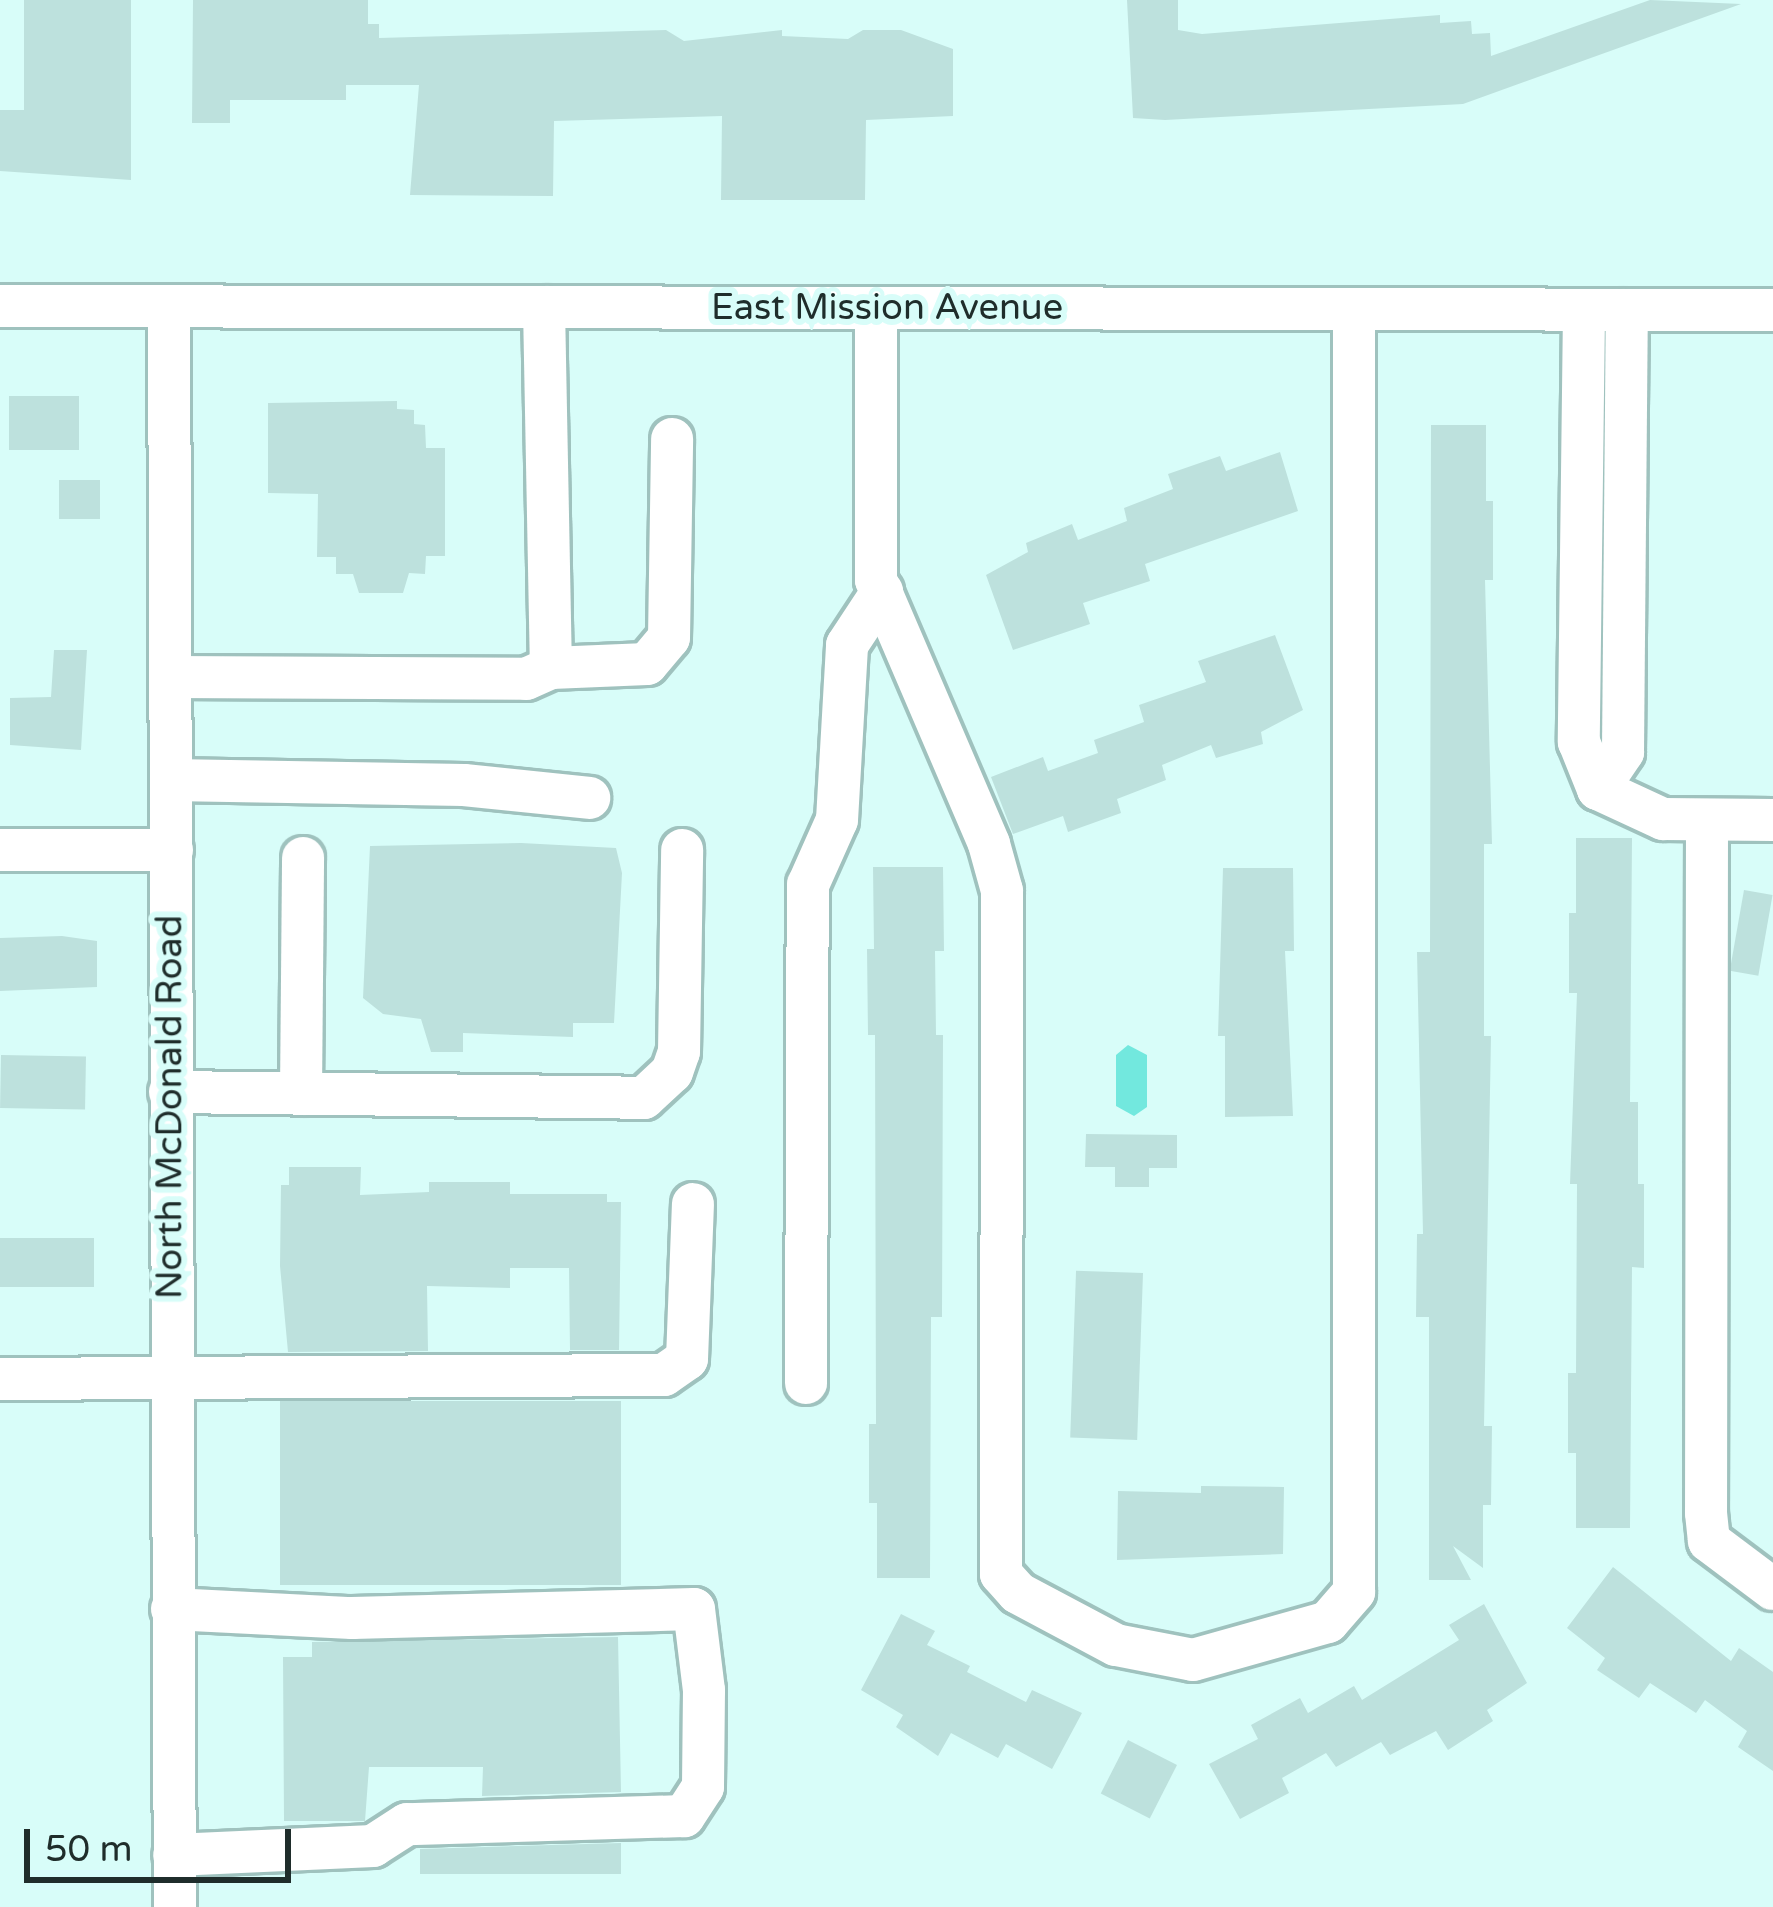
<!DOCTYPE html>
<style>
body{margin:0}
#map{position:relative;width:1773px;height:1907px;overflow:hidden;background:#d8fdf9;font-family:"Varela Round",sans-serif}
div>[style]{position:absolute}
.water>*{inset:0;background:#72e8de}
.building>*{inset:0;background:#bde1dd;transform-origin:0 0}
.roads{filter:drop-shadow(3px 0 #9fc2be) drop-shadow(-3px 0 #9fc2be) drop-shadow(0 3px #9fc2be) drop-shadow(0 -3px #9fc2be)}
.minor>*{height:42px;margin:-21px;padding:0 21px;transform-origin:21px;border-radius:21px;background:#fff}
span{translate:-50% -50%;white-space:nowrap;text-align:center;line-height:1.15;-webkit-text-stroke:12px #d8fdf9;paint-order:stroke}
.street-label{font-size:36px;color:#1f2d2b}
.scale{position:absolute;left:24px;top:1829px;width:267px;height:54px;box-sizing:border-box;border:6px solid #1f2d2b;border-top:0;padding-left:15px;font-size:36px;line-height:42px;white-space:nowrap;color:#1f2d2b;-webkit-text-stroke:9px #d8fdf9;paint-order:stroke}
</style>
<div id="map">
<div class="water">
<i style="clip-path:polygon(1128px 1045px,1147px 1055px,1147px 1107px,1134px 1116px,1116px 1106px,1116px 1055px)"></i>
</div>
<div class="building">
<i style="clip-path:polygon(24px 0,131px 0,131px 180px,0 171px,0 110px,24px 110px)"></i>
<i style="clip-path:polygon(193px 0,368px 0,368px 24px,379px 24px,379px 38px,666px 30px,684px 41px,782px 30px,782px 36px,848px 39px,863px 30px,901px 30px,953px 49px,953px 116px,866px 120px,865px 200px,721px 200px,722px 116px,554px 121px,553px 196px,410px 195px,419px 85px,346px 85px,346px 100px,230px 100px,230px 123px,192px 123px)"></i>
<i style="clip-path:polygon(1127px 0,1178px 0,1178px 30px,1202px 34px,1440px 15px,1440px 23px,1471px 21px,1472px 34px,1490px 33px,1491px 56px,1650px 0,1741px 4px,1463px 104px,1165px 120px,1133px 118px)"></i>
<i style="left:79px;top:396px;width:54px;height:70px;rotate:90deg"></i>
<i style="clip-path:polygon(397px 401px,397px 409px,414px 410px,414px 424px,425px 425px,426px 448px,445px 448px,445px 556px,426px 556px,425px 574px,409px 573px,403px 593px,359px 593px,353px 574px,336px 574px,336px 557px,317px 557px,318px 494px,268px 493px,268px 403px)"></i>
<i style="clip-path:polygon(1431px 425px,1486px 425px,1486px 501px,1493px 501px,1493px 580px,1485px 580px,1492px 844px,1484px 844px,1484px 1036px,1491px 1036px,1484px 1426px,1492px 1426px,1491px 1505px,1483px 1505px,1483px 1568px,1453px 1546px,1471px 1580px,1429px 1580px,1429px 1317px,1416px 1317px,1417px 1234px,1423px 1234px,1417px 952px,1430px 952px)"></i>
<i style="clip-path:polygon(1280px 452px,1298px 511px,1145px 564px,1150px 581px,1083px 603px,1090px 624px,1013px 650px,986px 575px,1028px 552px,1026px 543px,1072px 524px,1078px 540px,1127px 521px,1124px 508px,1173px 489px,1168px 474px,1220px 456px,1226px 471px)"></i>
<i style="left:59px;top:480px;width:41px;height:39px"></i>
<i style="clip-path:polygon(1275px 635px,1303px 710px,1261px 732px,1263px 744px,1216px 758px,1211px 745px,1162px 765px,1166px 780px,1117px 799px,1121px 813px,1068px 832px,1063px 816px,1013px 834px,991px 777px,1043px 757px,1048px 771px,1098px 753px,1094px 740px,1144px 722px,1139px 705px,1206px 682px,1198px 661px)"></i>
<i style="clip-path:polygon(54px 650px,87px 650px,81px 750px,10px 745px,10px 698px,51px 697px)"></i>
<i style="clip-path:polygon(1576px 838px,1632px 838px,1630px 1102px,1638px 1102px,1638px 1184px,1644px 1184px,1644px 1268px,1632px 1267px,1630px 1528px,1576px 1528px,1576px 1453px,1568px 1453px,1568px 1373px,1576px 1373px,1577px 1184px,1570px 1184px,1577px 993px,1569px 993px,1569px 913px,1576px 913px)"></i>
<i style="clip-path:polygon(521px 843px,616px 848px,622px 873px,614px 1023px,573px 1023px,573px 1037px,463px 1033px,463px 1052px,431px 1052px,421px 1019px,383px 1014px,363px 998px,370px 846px)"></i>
<i style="clip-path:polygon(873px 867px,943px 867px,944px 951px,935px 951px,936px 1035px,943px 1035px,942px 1317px,931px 1317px,930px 1578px,877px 1578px,877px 1503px,869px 1503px,869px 1424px,876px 1424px,875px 1035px,868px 1035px,867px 949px,874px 949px)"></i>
<i style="clip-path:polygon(1223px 868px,1293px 868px,1294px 951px,1285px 951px,1293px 1116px,1225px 1117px,1225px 1036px,1218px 1036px)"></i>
<i style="left:1744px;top:890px;width:29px;height:82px;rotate:10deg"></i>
<i style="clip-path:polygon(62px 936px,97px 941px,97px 987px,0 991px,0 938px)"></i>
<i style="left:1px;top:1055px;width:85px;height:53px;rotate:1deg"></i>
<i style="clip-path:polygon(1086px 1134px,1177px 1135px,1177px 1168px,1149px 1168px,1149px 1187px,1115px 1187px,1115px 1167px,1085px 1167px)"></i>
<i style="clip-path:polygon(289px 1167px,361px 1167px,360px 1195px,429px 1192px,429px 1182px,510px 1182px,510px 1194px,607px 1194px,607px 1202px,621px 1202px,619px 1350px,570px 1350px,569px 1268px,510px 1268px,510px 1288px,427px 1286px,428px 1351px,288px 1352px,280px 1266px,281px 1185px,289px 1185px)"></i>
<i style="left:94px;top:1238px;width:49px;height:94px;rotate:90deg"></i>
<i style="left:1143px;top:1273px;width:167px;height:67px;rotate:92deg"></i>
<i style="left:621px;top:1401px;width:184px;height:341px;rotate:90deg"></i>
<i style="clip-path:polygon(1201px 1486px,1284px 1487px,1283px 1554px,1117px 1560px,1118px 1491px,1201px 1493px)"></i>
<i style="clip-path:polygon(1613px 1567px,1731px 1661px,1739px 1648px,1773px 1672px,1773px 1771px,1738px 1747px,1747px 1731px,1705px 1700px,1696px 1713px,1650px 1683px,1639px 1698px,1597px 1670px,1605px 1658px,1567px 1628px)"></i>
<i style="clip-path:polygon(1484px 1604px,1527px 1683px,1487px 1710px,1493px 1721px,1448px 1750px,1436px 1731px,1390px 1755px,1381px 1742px,1336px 1767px,1326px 1753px,1282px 1778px,1289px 1793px,1240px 1819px,1209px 1764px,1258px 1739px,1251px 1725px,1300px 1698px,1308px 1713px,1354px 1686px,1362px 1700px,1459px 1640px,1449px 1625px)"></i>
<i style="clip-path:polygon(901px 1614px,935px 1631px,927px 1645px,970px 1666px,967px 1672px,1026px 1702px,1032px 1690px,1082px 1713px,1052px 1769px,1006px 1744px,998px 1758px,951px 1733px,938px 1756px,896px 1727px,903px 1715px,861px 1690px)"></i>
<i style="clip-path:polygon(618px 1637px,621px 1792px,482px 1796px,483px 1767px,369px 1767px,365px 1821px,284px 1821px,283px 1657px,312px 1657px,312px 1642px)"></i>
<i style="left:1128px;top:1740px;width:55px;height:60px;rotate:27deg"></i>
<i style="clip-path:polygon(621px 1843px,621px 1874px,420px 1874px,420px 1849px)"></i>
</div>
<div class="roads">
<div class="minor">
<i style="left:0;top:306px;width:1773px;rotate:0.13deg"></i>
<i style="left:169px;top:306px;width:1601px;rotate:89.79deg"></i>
<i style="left:544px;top:307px;width:361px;rotate:88.9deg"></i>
<i style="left:876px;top:308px;width:272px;rotate:90deg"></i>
<i style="left:876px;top:580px;width:287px;rotate:66.8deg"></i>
<i style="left:989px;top:844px;width:49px;rotate:74.5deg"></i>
<i style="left:1002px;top:891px;width:683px;rotate:90.08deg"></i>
<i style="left:1001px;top:1574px;width:25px;rotate:48deg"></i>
<i style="left:1018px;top:1593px;width:111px;rotate:28deg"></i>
<i style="left:1116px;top:1645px;width:78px;rotate:11deg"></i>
<i style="left:1193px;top:1660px;width:140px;rotate:-15.7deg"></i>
<i style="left:1328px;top:1622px;width:40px;rotate:-49deg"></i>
<i style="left:1354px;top:1592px;width:1283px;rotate:-90deg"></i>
<i style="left:1584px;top:310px;width:432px;rotate:90.7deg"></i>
<i style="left:1579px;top:742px;width:51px;rotate:68deg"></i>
<i style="left:1598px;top:789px;width:72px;rotate:24.8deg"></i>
<i style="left:1663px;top:819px;width:110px;rotate:0.5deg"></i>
<i style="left:171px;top:677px;width:355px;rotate:0.3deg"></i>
<i style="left:526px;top:679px;width:27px;rotate:-24deg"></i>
<i style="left:551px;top:668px;width:96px;rotate:-2.4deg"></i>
<i style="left:647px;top:664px;width:34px;rotate:-50deg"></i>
<i style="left:669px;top:638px;width:199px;rotate:-89.1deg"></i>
<i style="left:171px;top:780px;width:293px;rotate:1deg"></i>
<i style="left:464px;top:785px;width:126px;rotate:5.9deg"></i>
<i style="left:1598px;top:789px;width:45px;rotate:-56deg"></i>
<i style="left:1623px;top:752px;width:442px;rotate:-89.5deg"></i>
<i style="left:1707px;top:820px;width:693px;rotate:90.08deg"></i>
<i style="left:1706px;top:1513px;width:28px;rotate:84deg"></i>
<i style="left:1709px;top:1541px;width:80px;rotate:36.9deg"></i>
<i style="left:0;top:850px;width:172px"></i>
<i style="left:170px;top:1092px;width:474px;rotate:0.7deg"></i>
<i style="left:644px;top:1098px;width:38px;rotate:-43deg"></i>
<i style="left:672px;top:1072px;width:21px;rotate:-71deg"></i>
<i style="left:679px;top:1052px;width:202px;rotate:-89.1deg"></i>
<i style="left:301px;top:1094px;width:236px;rotate:-89.5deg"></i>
<i style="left:0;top:1379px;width:664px;rotate:-0.35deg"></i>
<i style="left:664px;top:1375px;width:28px;rotate:-35deg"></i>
<i style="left:687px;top:1359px;width:155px;rotate:-87.8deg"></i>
<i style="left:806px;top:1383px;width:498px;rotate:-89.8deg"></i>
<i style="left:808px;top:885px;width:71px;rotate:-66deg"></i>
<i style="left:837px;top:820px;width:175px;rotate:-86.7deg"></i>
<i style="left:847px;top:645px;width:64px;rotate:-56.6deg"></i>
<i style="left:172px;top:1609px;width:180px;rotate:2.9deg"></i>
<i style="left:352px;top:1618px;width:342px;rotate:-1.5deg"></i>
<i style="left:694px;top:1609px;width:82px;rotate:83deg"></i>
<i style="left:704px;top:1690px;width:97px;rotate:90.6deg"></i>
<i style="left:703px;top:1787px;width:35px;rotate:123deg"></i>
<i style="left:684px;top:1816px;width:277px;rotate:178.3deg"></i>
<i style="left:407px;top:1824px;width:40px;rotate:147.1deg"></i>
<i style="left:373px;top:1846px;width:199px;rotate:177.4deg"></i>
</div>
</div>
<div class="street-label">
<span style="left:887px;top:308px">East Mission Avenue</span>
<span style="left:170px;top:1107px;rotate:-90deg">North McDonald Road</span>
</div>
<div class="scale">50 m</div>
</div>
